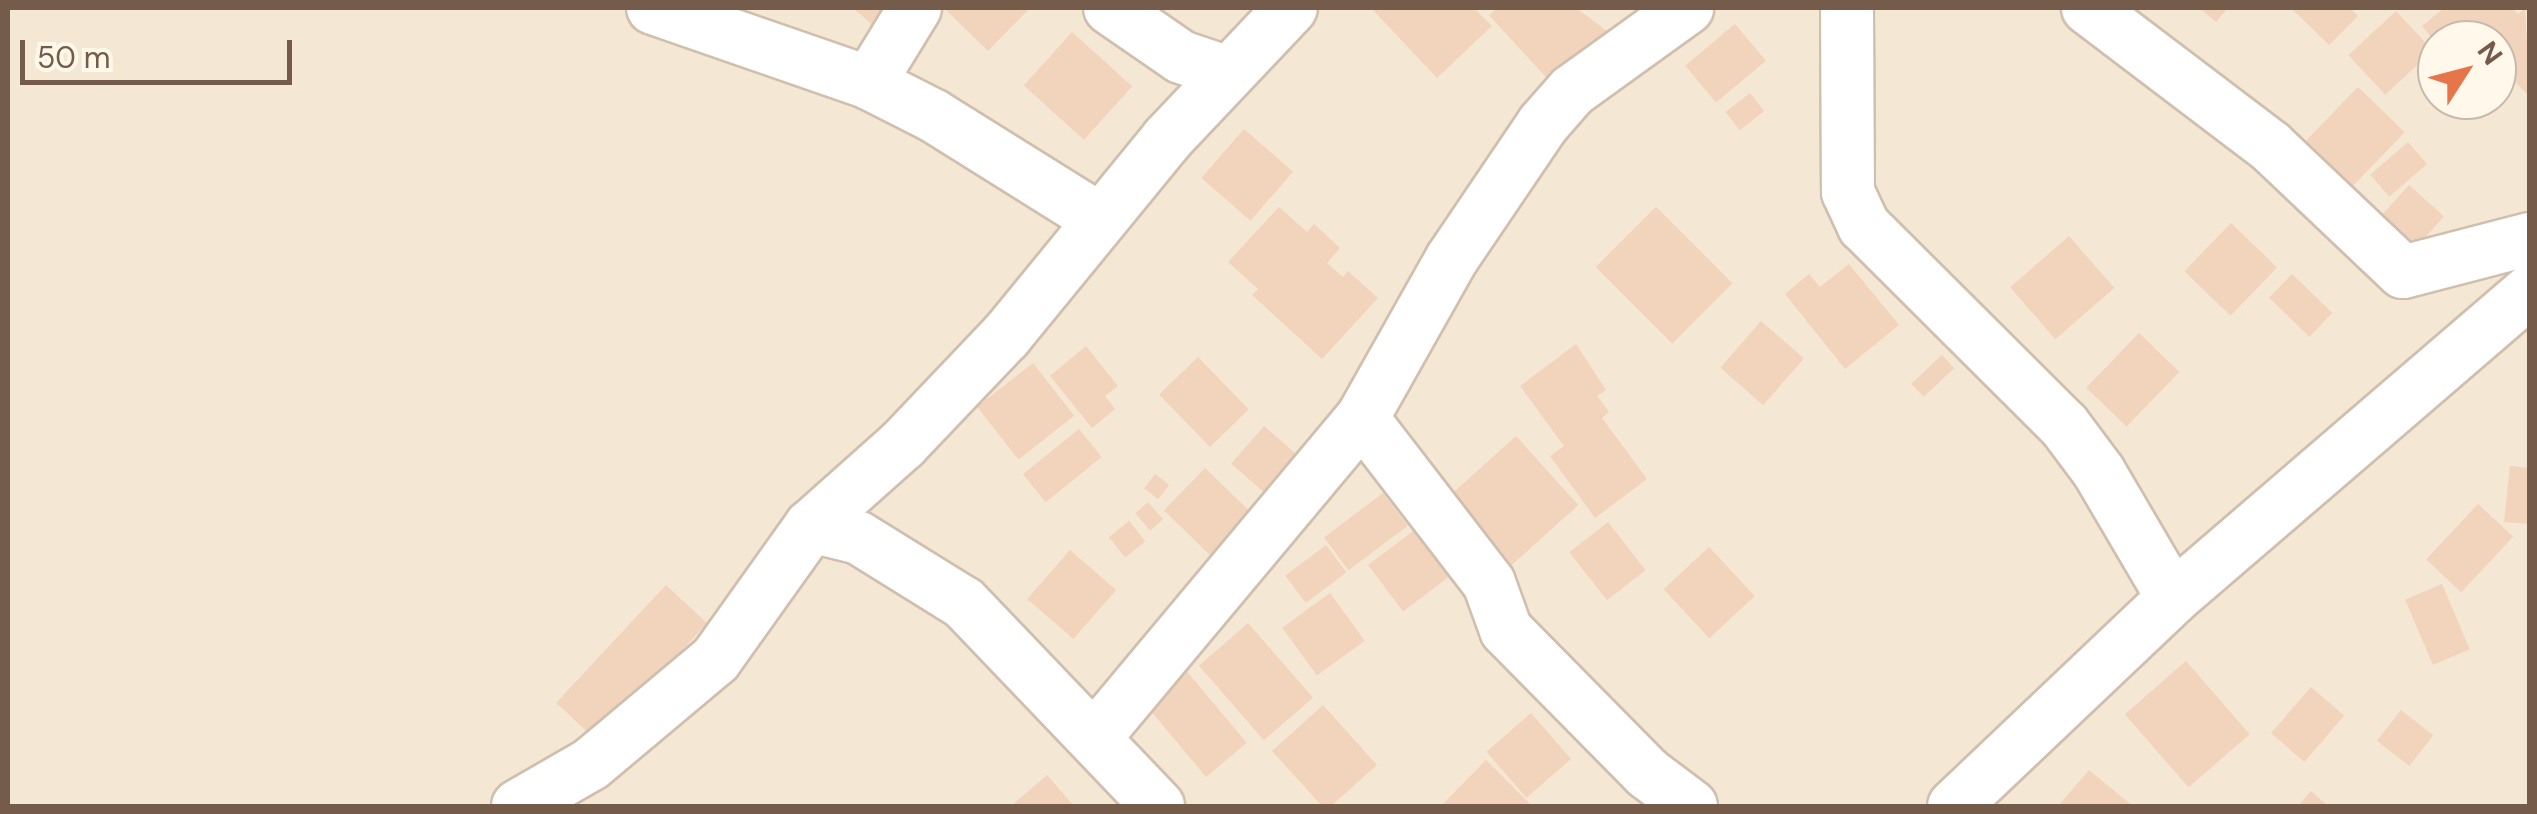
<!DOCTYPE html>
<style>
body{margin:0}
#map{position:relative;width:2537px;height:814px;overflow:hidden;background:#fcf4e4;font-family:"DM Sans",sans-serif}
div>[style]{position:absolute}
.residential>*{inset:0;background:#f4e7d3}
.building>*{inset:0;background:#f2d4bc;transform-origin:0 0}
.roads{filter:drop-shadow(2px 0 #d0bfae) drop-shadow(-2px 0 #d0bfae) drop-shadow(0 2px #d0bfae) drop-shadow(0 -2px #d0bfae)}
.minor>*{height:52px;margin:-26px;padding:0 26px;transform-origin:26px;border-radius:26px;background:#fff}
span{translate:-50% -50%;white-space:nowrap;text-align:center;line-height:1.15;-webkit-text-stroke:8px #fff8eb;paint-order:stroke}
.frame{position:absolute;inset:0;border:10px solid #755c4a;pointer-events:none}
.north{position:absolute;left:2417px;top:20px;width:100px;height:100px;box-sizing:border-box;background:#fff8eb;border:2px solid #c8baab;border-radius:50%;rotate:54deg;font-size:28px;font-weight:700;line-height:40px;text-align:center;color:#755c4a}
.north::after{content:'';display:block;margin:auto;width:35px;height:45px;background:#e67549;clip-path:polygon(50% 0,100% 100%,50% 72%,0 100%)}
.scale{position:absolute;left:20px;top:40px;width:272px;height:45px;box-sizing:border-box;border:5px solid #755c4a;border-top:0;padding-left:12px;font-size:30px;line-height:35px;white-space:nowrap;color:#755c4a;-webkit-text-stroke:8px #fff8eb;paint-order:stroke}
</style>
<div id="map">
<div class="residential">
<i style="clip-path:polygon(evenodd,8px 8px,2529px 8px,2529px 806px,8px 806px,8px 8px,2437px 40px,2497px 40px,2497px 100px,2437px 100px,2437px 40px)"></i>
</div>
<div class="building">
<i style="clip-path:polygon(853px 8px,894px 8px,876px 28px)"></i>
<i style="clip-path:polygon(944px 8px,1030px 8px,988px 51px)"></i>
<i style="clip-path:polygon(1371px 8px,1474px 8px,1492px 26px,1437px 78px)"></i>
<i style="clip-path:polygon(1498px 8px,1576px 8px,1611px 34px,1554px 86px,1489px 15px)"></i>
<i style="clip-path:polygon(2199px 8px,2228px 8px,2216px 22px)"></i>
<i style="clip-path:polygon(2291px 8px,2350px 8px,2358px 16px,2329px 45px)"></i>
<i style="clip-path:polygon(2444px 8px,2512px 8px,2518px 14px,2525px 8px,2530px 97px,2499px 66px,2504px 62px,2497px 40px,2437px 44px,2422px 26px)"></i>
<i style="left:2396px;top:11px;width:54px;height:65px;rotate:47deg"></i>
<i style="left:1735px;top:24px;width:48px;height:65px;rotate:50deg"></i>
<i style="left:1072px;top:32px;width:81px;height:72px;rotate:42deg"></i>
<i style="left:2358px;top:87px;width:65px;height:86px;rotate:44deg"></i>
<i style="left:1750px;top:93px;width:23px;height:31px;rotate:52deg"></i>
<i style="left:1244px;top:129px;width:65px;height:65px;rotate:41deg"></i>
<i style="left:2408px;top:142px;width:29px;height:50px;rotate:49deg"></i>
<i style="left:2409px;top:185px;width:47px;height:55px;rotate:42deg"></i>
<i style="clip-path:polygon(1279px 207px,1307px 232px,1314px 224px,1340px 248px,1327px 263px,1343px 277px,1348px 271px,1378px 298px,1322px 359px,1252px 295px,1258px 289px,1228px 262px)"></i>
<i style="left:1656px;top:207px;width:108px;height:85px;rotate:45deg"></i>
<i style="left:2231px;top:223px;width:64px;height:67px;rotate:44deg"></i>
<i style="left:2069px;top:236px;width:69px;height:78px;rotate:49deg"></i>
<i style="clip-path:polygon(1849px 264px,1899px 325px,1845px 369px,1785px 294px,1809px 274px,1820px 287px)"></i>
<i style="left:2292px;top:274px;width:56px;height:33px;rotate:44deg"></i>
<i style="left:1761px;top:321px;width:57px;height:62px;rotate:41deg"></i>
<i style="left:2139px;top:333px;width:56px;height:76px;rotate:44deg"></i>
<i style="clip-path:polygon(1576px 344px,1606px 390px,1597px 396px,1609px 412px,1602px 418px,1647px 479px,1595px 518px,1550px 456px,1564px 446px,1520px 386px)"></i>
<i style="clip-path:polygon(1086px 346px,1118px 386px,1105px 396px,1115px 409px,1092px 428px,1050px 376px)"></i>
<i style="left:1942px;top:355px;width:18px;height:42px;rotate:47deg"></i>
<i style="left:1198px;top:357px;width:73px;height:54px;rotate:46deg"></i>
<i style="left:1033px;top:363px;width:67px;height:71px;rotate:52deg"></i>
<i style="left:1264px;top:426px;width:46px;height:50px;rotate:41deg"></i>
<i style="left:1079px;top:429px;width:36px;height:72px;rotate:51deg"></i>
<i style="left:1516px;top:436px;width:93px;height:91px;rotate:48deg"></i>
<i style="clip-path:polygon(2510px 466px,2530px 468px,2530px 524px,2504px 522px)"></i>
<i style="left:1205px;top:468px;width:68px;height:59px;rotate:44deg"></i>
<i style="left:1155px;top:474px;width:18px;height:18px;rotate:38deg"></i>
<i style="left:1383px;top:493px;width:41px;height:74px;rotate:53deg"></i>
<i style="left:1148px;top:502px;width:23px;height:17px;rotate:49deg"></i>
<i style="left:2478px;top:504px;width:48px;height:76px;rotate:43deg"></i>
<i style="left:1129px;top:521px;width:26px;height:26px;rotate:51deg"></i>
<i style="left:1608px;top:522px;width:61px;height:49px;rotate:52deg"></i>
<i style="left:1420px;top:526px;width:58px;height:65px;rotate:53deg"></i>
<i style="left:1326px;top:545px;width:34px;height:51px;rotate:53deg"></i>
<i style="left:1709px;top:547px;width:67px;height:62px;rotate:47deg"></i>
<i style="left:1070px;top:550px;width:61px;height:65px;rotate:41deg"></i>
<i style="left:2442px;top:584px;width:71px;height:40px;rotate:67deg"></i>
<i style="left:666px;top:585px;width:56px;height:161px;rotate:43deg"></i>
<i style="left:1330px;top:593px;width:59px;height:59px;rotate:54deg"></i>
<i style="left:1248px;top:623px;width:99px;height:65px;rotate:49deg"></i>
<i style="left:2186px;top:661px;width:97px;height:81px;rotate:49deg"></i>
<i style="left:1183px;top:667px;width:99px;height:53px;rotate:50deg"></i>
<i style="left:2311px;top:687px;width:44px;height:61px;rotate:41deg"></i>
<i style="clip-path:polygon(1323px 705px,1377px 765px,1331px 806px,1322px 806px,1272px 751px)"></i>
<i style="left:2401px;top:710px;width:41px;height:39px;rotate:38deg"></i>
<i style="left:1531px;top:713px;width:61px;height:59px;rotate:49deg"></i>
<i style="clip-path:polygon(1486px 760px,1532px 806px,1441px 806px)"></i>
<i style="clip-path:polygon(2089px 770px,2133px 806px,2058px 806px)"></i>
<i style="clip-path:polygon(1047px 775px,1074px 806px,1011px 806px)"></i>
<i style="clip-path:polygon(2311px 791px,2328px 806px,2298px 806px)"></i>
</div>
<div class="roads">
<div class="minor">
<i style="left:653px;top:8px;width:229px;rotate:19.1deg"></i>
<i style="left:869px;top:83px;width:73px;rotate:26.9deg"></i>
<i style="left:934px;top:116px;width:195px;rotate:32deg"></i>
<i style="left:1110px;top:8px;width:86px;rotate:34.6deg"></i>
<i style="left:1181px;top:57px;width:47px;rotate:18.4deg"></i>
<i style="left:1847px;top:8px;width:184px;rotate:89.7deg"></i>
<i style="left:1848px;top:192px;width:38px;rotate:65deg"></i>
<i style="left:1864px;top:226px;width:282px;rotate:44.9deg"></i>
<i style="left:2064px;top:425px;width:59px;rotate:53.3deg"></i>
<i style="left:2099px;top:472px;width:146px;rotate:59.6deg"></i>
<i style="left:2088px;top:8px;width:228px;rotate:37.2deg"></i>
<i style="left:2270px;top:146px;width:183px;rotate:43.5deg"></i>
<i style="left:2403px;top:272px;width:131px;rotate:-14.6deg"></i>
<i style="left:869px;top:83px;width:88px;rotate:-58.5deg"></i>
<i style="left:1362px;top:418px;width:208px;rotate:52.4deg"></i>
<i style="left:1489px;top:583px;width:50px;rotate:70.1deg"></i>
<i style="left:1506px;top:630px;width:201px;rotate:45.4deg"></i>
<i style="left:1647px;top:773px;width:55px;rotate:36.9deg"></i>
<i style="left:811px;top:526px;width:49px;rotate:14deg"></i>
<i style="left:859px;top:538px;width:123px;rotate:31.8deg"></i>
<i style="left:964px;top:603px;width:281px;rotate:46.3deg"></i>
<i style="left:1096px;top:736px;width:415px;rotate:-50.1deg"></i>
<i style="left:1362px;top:418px;width:181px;rotate:-60.6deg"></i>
<i style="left:1451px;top:260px;width:164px;rotate:-55.9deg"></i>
<i style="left:1543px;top:124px;width:44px;rotate:-48.7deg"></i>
<i style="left:1572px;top:91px;width:142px;rotate:-35.8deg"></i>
<i style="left:518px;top:806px;width:84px;rotate:-29.9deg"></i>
<i style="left:591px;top:764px;width:163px;rotate:-40deg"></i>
<i style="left:716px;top:659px;width:163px;rotate:-54.5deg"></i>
<i style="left:811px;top:526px;width:123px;rotate:-41.7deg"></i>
<i style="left:903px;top:444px;width:149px;rotate:-46.4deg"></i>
<i style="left:1006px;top:336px;width:254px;rotate:-50.7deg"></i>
<i style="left:1167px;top:139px;width:180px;rotate:-46.6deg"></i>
<i style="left:1954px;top:806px;width:302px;rotate:-43.5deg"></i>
<i style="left:2173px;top:598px;width:471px;rotate:-40.7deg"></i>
</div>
</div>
<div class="frame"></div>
<div class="north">N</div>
<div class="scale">50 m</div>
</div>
